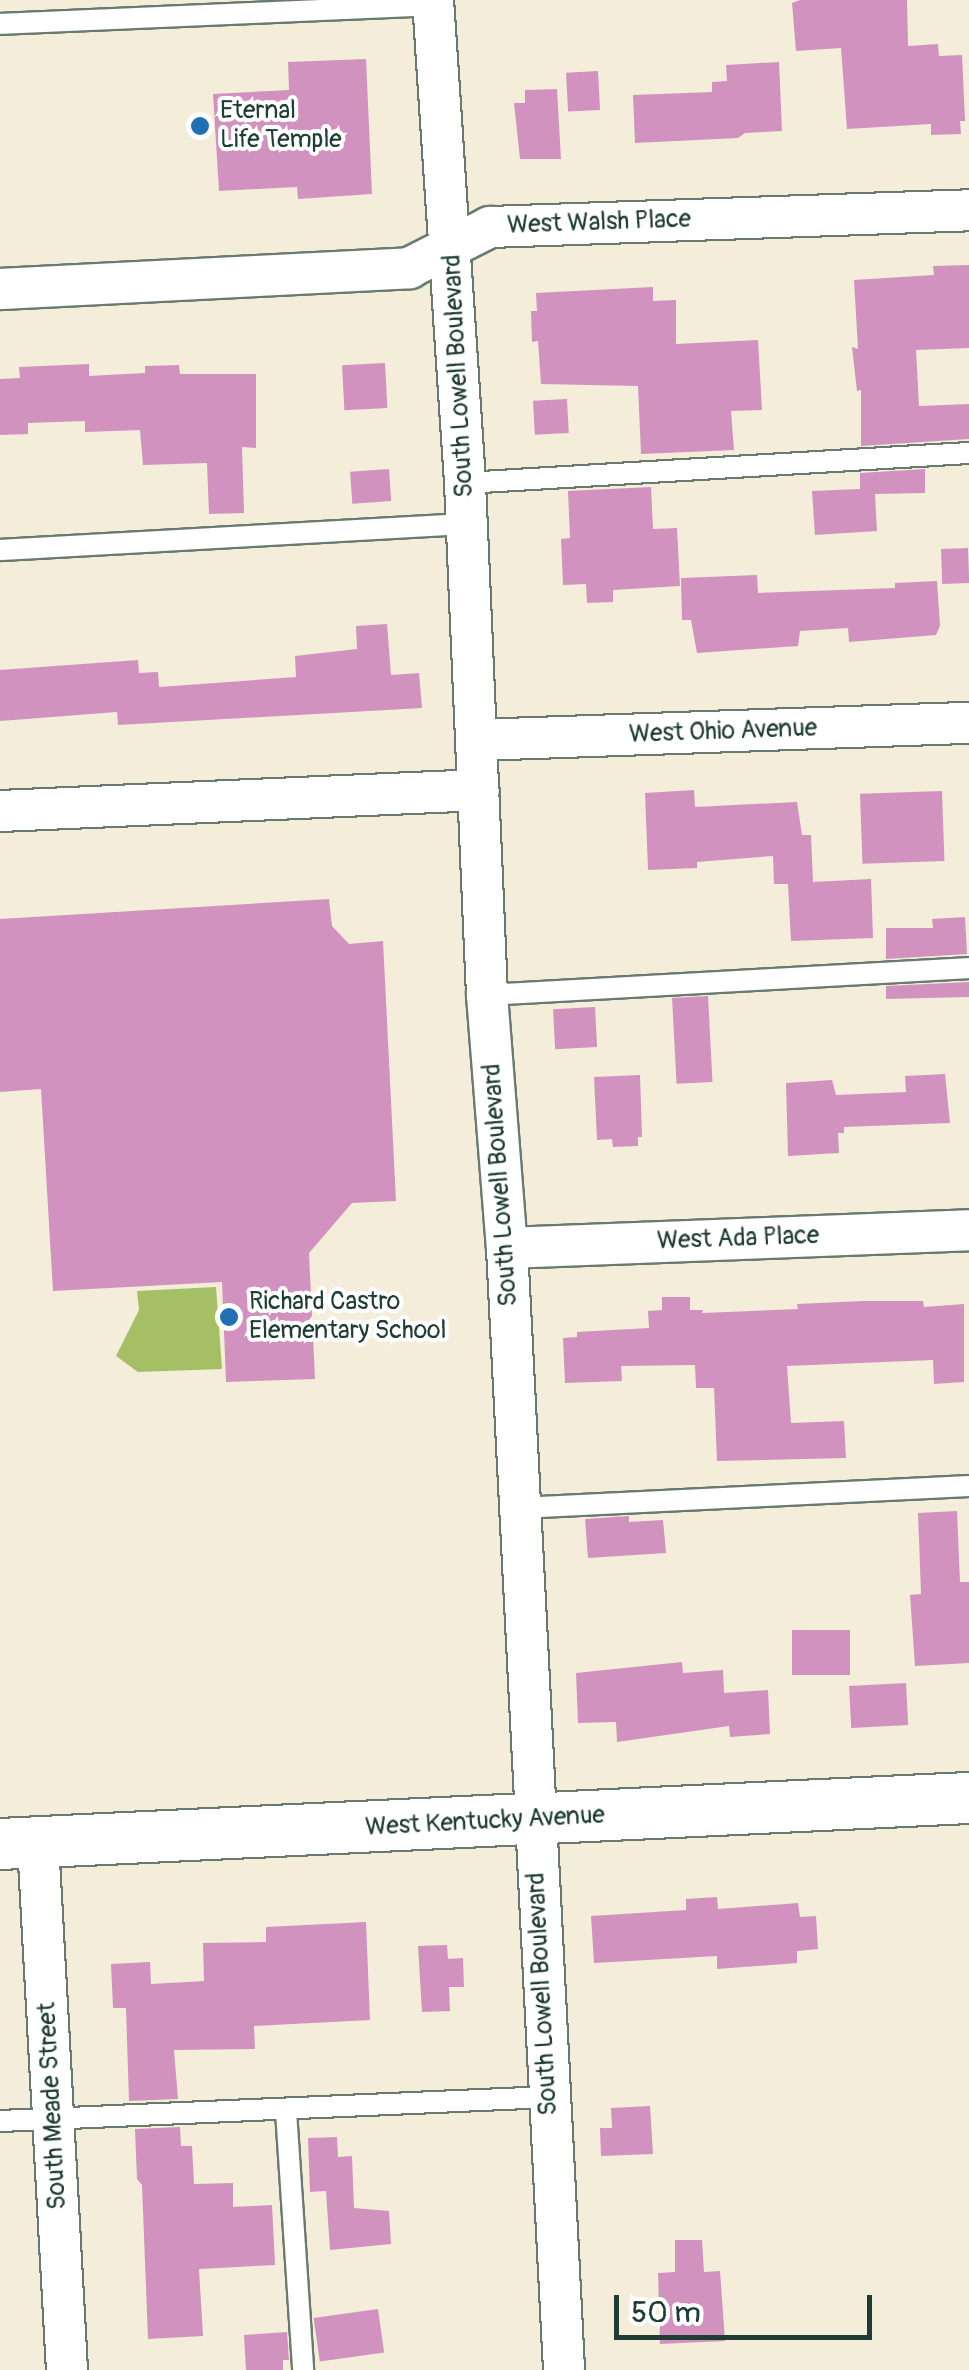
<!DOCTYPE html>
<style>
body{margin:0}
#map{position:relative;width:969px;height:2370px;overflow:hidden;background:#f3edda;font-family:Pangolin,sans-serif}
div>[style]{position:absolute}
.green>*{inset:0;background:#a5bf65}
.building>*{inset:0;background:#d292c0;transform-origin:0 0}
.roads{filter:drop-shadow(2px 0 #697b6e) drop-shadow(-2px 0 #697b6e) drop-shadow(0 2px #697b6e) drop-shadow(0 -2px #697b6e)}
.service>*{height:20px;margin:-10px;padding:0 10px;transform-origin:10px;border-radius:10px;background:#fff}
.minor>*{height:40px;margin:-20px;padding:0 20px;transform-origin:20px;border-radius:20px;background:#fff}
.tertiary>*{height:50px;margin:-25px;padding:0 25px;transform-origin:25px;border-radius:25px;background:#fff}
.dots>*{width:28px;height:28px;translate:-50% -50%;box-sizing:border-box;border:5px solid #fff;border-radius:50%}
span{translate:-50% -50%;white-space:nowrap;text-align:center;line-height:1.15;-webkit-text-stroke:8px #fff;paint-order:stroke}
.poi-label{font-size:25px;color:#1f3d34}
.left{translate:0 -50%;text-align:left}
.street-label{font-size:25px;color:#1f3d34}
.scale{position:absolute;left:614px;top:2295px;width:258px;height:45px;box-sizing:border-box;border:5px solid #1f3d34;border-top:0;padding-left:12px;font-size:30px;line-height:35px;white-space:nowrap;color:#1f3d34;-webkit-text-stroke:8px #fff;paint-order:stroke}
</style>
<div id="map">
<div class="green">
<i style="clip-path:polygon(216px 1287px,222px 1369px,138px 1372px,116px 1356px,139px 1310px,137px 1291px)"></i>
</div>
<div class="building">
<i style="clip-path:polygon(800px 0,907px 0,908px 46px,938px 44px,939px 56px,962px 55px,965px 121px,960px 121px,961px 134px,931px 135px,931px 124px,847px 129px,841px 48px,796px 51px,792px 3px)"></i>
<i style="clip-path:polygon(366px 59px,372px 194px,298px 199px,297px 187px,219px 191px,213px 94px,289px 90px,288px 62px)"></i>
<i style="clip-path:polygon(779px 62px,782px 131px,745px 133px,738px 138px,635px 143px,633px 95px,712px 92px,712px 82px,727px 81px,726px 65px)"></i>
<i style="left:598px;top:71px;width:39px;height:32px;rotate:87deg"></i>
<i style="clip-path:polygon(557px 89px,561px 159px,520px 159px,514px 103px,525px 103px,525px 90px)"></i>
<i style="clip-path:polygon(969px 265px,969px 348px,916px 350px,919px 406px,969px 404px,969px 439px,861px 446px,861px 390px,857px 391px,852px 347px,858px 349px,854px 280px,934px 275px,933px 266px)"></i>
<i style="clip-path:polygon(653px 287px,653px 301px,676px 300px,676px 344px,758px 340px,762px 410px,731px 411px,734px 450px,641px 454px,638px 386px,541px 384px,538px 341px,532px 342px,531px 311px,537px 311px,536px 293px)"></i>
<i style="left:385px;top:363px;width:45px;height:43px;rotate:87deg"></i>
<i style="clip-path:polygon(89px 364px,89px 376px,145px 373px,145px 366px,179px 365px,180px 374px,256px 374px,256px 448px,242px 447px,244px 513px,209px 514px,207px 463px,143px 465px,140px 430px,85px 432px,85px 421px,28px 423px,28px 434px,0 435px,0 379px,20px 378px,19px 367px)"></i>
<i style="left:567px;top:399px;width:34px;height:34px;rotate:87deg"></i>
<i style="left:389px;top:469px;width:32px;height:39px;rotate:86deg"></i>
<i style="clip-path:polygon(925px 469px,925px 493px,875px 494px,877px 531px,815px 535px,812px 491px,860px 489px,860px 473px)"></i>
<i style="clip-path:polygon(651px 487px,653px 529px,677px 528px,680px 586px,613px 590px,613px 602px,587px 603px,586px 584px,563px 585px,561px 539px,570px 538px,568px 491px)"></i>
<i style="left:968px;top:548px;width:35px;height:27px;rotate:88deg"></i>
<i style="clip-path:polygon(757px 575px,758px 593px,895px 588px,895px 583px,937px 581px,940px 626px,936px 635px,849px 642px,848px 628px,800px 631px,798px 646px,697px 653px,691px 620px,682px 620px,681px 578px)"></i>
<i style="clip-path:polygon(387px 624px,391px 675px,419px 673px,422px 708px,118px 725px,117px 712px,0 721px,0 670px,138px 660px,139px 673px,158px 672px,159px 687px,296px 677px,295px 656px,357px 649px,356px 626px)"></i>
<i style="clip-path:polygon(694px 790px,695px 807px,797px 802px,802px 835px,811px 835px,813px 882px,871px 879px,873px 938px,791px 941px,788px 884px,774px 884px,773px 856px,697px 862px,697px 868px,648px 870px,645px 793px)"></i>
<i style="left:942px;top:791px;width:70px;height:82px;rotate:88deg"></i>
<i style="clip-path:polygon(329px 899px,332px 926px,349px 944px,383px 941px,396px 1201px,352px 1203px,309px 1253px,315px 1379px,226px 1382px,222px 1282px,53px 1291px,41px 1089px,0 1092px,0 919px)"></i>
<i style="clip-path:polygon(965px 917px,967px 954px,886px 959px,886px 928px,933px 928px,932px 919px)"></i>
<i style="clip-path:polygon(969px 982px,969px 997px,886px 999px,886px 986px)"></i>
<i style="left:708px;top:996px;width:86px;height:36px;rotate:87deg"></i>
<i style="left:595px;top:1007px;width:40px;height:42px;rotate:87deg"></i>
<i style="clip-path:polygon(945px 1074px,950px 1123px,844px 1127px,844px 1133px,838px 1133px,839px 1153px,788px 1156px,786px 1083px,832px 1080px,836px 1095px,906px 1092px,905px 1076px)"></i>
<i style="clip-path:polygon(640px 1075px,642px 1137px,638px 1137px,638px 1146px,613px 1147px,612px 1139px,597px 1140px,594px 1077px)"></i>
<i style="clip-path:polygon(662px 1297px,690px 1297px,690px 1310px,703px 1310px,702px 1313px,798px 1309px,797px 1304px,863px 1301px,923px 1301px,924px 1307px,964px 1304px,964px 1382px,934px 1384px,933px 1360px,787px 1366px,791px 1423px,844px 1421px,846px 1458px,717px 1461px,714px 1388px,696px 1388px,695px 1365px,621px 1366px,622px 1381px,565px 1383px,563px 1338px,577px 1337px,577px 1332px,649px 1328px,648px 1311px,662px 1310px)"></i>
<i style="clip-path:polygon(957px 1511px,960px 1582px,969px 1582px,969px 1663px,915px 1666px,910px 1595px,921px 1594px,918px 1513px)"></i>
<i style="clip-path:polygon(629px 1516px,629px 1522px,663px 1520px,666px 1553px,588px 1558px,585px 1519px)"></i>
<i style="left:850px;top:1630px;width:45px;height:58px;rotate:90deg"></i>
<i style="clip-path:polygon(682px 1662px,683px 1673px,723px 1670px,724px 1693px,768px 1690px,770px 1734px,730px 1737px,729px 1726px,617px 1742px,616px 1722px,578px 1723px,576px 1673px)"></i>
<i style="left:906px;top:1683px;width:42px;height:57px;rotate:87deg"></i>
<i style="clip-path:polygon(717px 1897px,718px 1909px,798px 1903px,800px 1917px,816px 1916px,818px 1949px,797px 1951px,797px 1963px,717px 1969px,717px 1956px,594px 1963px,591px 1916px,686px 1910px,686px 1899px)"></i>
<i style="clip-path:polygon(366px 1922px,370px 2020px,254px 2026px,255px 2049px,174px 2050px,178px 2099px,129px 2101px,126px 2008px,113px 2008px,111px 1964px,150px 1962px,151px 1984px,204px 1981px,203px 1943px,266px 1942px,266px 1927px)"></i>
<i style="clip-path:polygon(447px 1945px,448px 1959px,463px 1958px,464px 1987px,449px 1987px,450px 2011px,422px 2012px,418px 1946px)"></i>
<i style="clip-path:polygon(650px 2106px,653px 2154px,601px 2156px,600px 2128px,612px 2128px,611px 2108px)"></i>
<i style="clip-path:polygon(180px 2127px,181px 2146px,192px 2146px,194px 2184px,233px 2183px,233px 2207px,272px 2205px,275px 2265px,199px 2269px,203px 2336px,148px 2339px,142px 2185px,137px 2179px,135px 2129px)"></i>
<i style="clip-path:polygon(337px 2137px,338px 2157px,352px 2156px,354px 2208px,389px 2211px,391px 2244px,330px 2250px,326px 2191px,310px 2192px,308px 2138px)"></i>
<i style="clip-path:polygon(675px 2240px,702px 2240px,704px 2272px,720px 2271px,725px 2341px,660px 2344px,658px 2273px,675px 2272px)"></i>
<i style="left:378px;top:2309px;width:44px;height:65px;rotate:82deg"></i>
<i style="clip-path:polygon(287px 2332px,289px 2360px,283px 2360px,283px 2370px,246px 2370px,244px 2335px)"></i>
</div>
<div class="roads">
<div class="service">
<i style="left:0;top:24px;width:433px;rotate:-2.5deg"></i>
<i style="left:465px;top:483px;width:505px;rotate:-3.41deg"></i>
<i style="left:0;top:550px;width:469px;rotate:-3.2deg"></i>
<i style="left:487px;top:995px;width:483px;rotate:-3.2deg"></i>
<i style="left:519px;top:1508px;width:451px;rotate:-2.8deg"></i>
<i style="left:286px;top:2111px;width:260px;rotate:86.2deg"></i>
<i style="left:0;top:2121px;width:550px;rotate:-2.5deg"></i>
</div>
<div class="minor">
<i style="left:433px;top:0;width:484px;rotate:86.2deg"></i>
<i style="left:465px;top:483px;width:512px;rotate:87.54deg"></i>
<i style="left:487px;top:995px;width:254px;rotate:85.5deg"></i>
<i style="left:507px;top:1248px;width:1123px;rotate:87.09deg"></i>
<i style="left:0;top:289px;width:410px;rotate:-2.9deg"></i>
<i style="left:409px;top:268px;width:91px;rotate:-26.8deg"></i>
<i style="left:490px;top:227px;width:479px;rotate:-2deg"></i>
<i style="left:477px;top:740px;width:492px;rotate:-2deg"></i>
<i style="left:0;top:811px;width:479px;rotate:-2.5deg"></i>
<i style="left:507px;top:1248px;width:462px;rotate:-2.2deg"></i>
<i style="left:38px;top:1843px;width:528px;rotate:86.85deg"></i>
</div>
<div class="tertiary">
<i style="left:0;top:1844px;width:970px;rotate:-2.72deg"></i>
</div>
</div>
<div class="dots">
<i style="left:200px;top:126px;background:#1f6fb2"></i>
<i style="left:229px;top:1317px;background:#1f6fb2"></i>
</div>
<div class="poi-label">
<span class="left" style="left:220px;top:126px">Eternal<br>Life Temple</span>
<span class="left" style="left:249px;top:1317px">Richard Castro<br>Elementary School</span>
</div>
<div class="street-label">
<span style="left:599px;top:223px;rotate:-2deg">West Walsh Place</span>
<span style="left:459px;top:376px;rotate:-93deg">South Lowell Boulevard</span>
<span style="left:723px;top:732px;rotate:-2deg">West Ohio Avenue</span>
<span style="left:501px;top:1185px;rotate:-94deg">South Lowell Boulevard</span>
<span style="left:738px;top:1239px;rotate:-2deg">West Ada Place</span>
<span style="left:485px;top:1822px;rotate:-3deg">West Kentucky Avenue</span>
<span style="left:543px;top:1994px;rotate:-93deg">South Lowell Boulevard</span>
<span style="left:53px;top:2106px;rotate:-93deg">South Meade Street</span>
</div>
<div class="scale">50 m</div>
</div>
